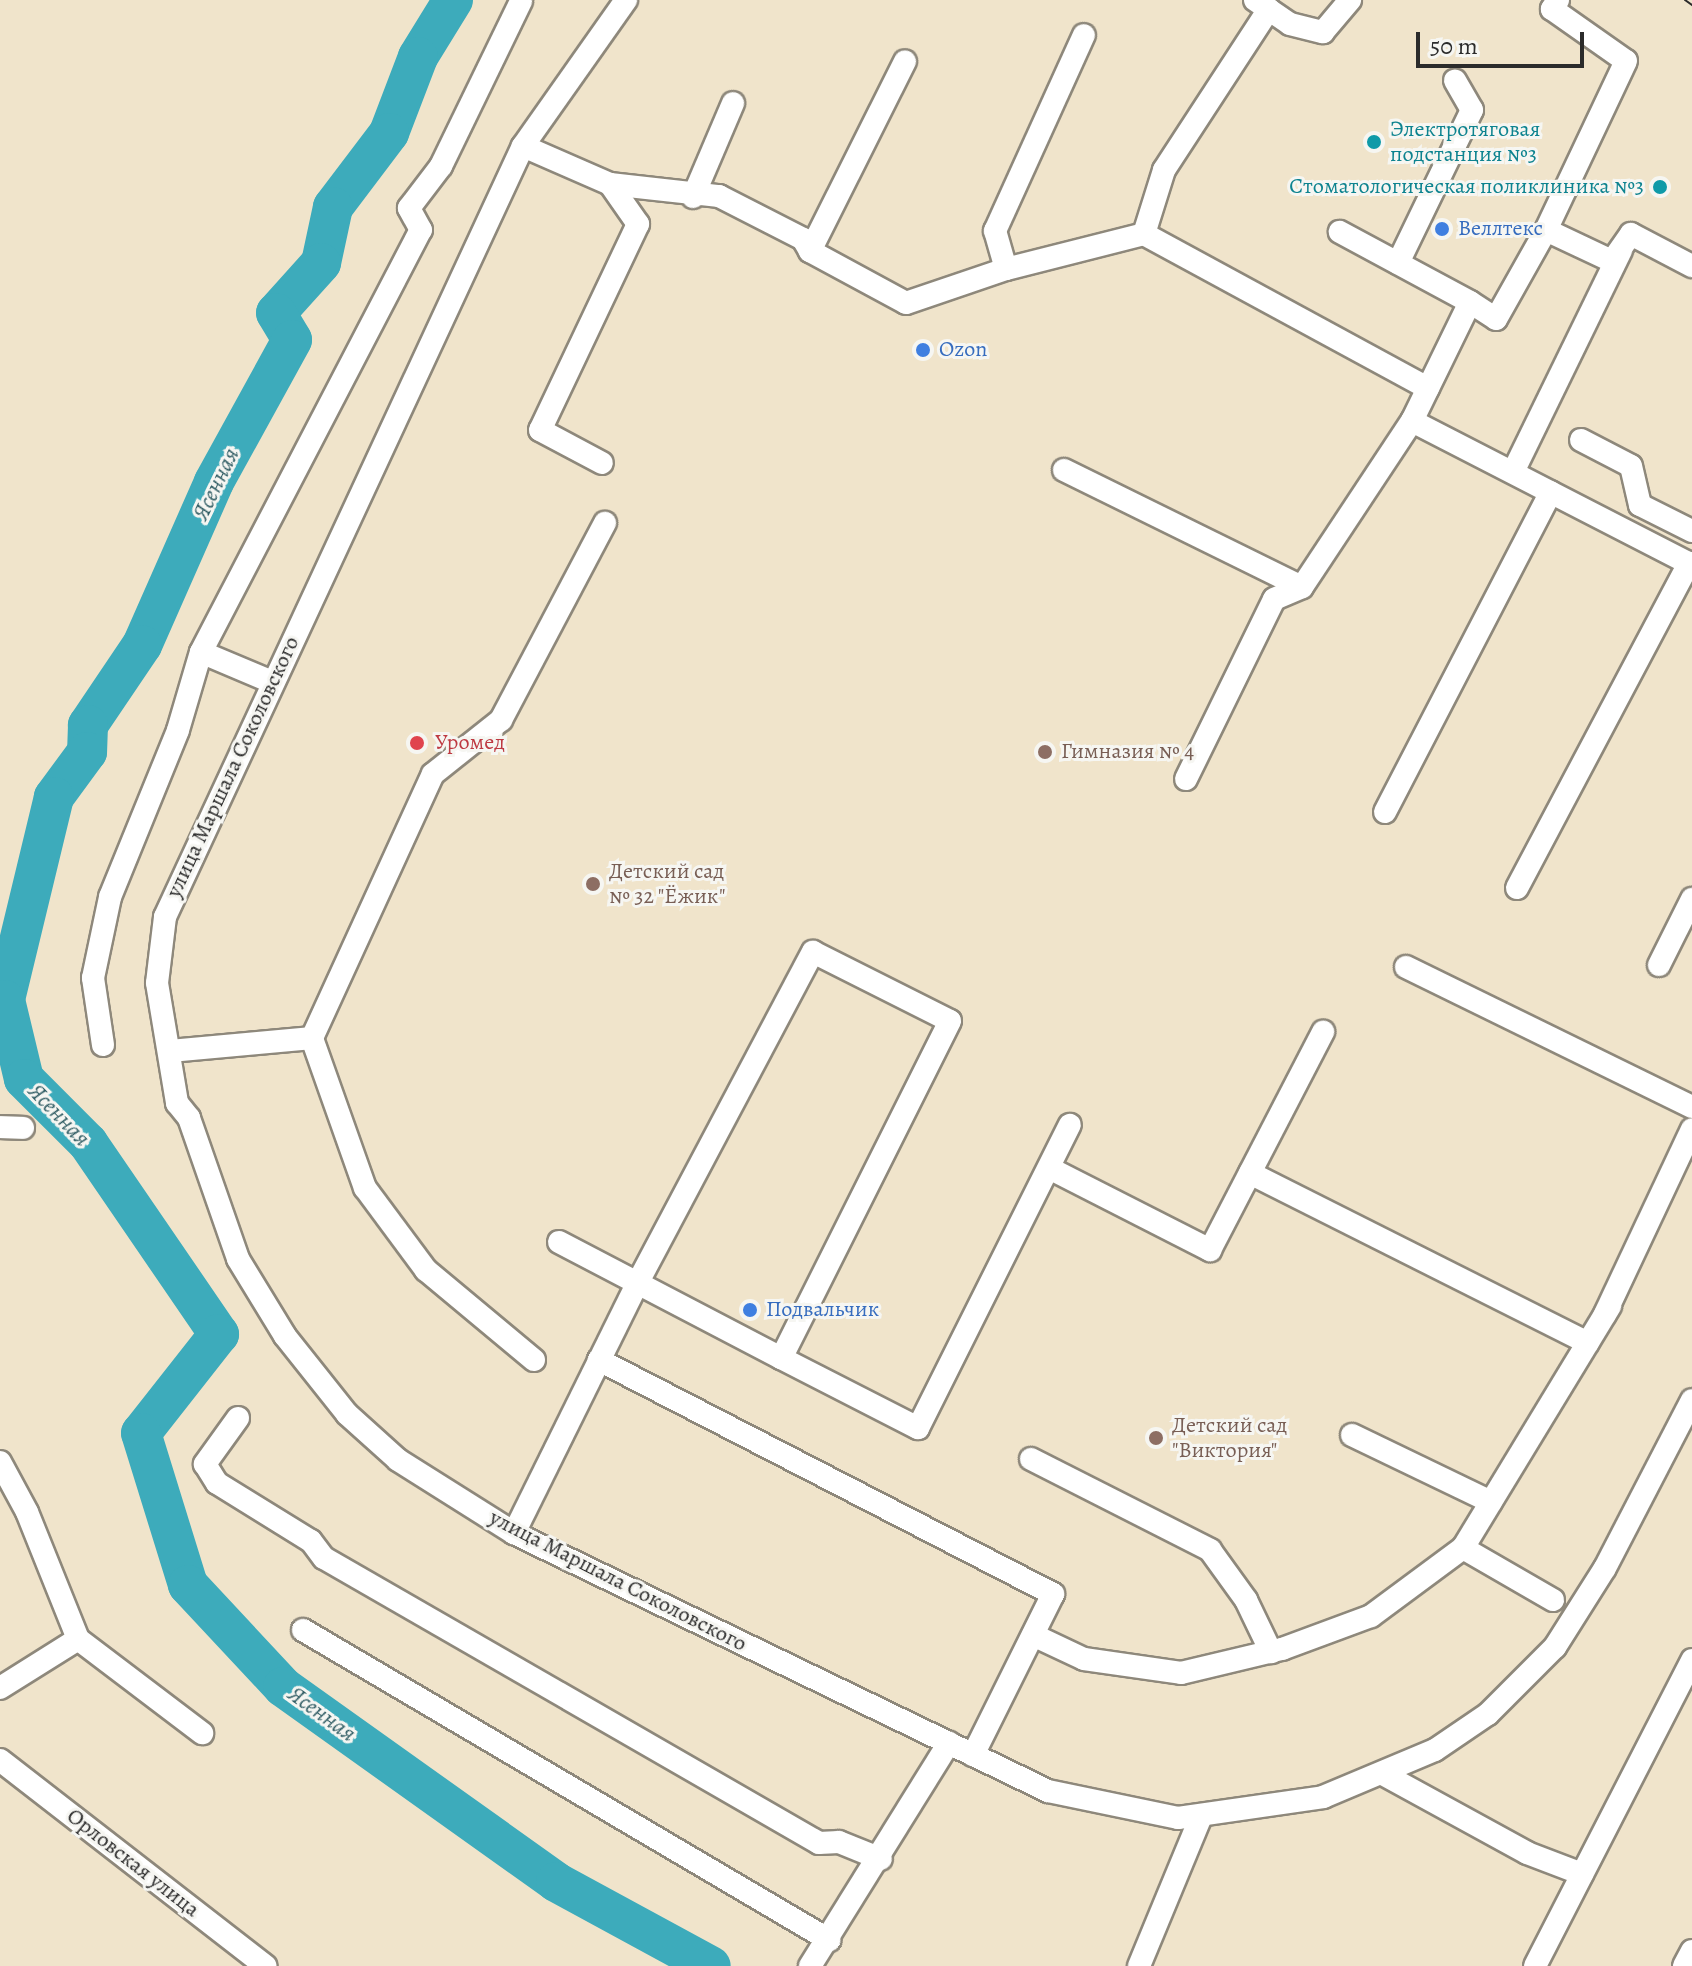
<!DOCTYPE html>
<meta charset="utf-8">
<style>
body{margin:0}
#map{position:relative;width:1692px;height:1966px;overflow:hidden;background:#f0e4cb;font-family:Alegreya,serif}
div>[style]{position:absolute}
.river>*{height:40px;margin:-20px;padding:0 20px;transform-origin:20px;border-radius:20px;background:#3dabbb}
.roads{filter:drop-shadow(2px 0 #8e887b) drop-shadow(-2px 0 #8e887b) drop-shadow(0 2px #8e887b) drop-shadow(0 -2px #8e887b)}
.minor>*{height:22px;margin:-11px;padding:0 11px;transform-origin:11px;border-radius:11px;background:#fff}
.tram>*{height:2px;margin:-1px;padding:0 1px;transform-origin:1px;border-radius:1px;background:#2b2b2b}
.dots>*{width:22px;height:22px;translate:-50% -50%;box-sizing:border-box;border:4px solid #f6f6f2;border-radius:50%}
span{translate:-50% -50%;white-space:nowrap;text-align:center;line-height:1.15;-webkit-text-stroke:6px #f6f6f2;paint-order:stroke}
.culture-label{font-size:22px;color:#0d838f}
.left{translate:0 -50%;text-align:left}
.right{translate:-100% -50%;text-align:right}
.shop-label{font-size:22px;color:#366cbe}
.health-label{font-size:22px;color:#be3a42}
.education-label{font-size:22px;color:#785e54}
.street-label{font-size:22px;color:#2b2b2b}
.water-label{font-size:24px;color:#325e65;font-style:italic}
.scale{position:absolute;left:1416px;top:32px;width:168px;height:36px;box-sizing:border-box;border:4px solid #2b2b2b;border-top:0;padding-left:10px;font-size:24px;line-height:28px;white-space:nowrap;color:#2b2b2b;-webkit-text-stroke:6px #f6f6f2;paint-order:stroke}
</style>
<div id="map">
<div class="river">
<i style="left:453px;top:0;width:67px;rotate:121.6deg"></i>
<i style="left:418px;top:57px;width:81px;rotate:110.9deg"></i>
<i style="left:389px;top:133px;width:93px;rotate:127.1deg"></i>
<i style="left:333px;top:207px;width:57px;rotate:102.1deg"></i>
<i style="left:321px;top:263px;width:67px;rotate:132deg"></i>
<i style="left:276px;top:313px;width:31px;rotate:59deg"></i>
<i style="left:292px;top:340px;width:162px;rotate:118.8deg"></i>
<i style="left:214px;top:482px;width:178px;rotate:113.8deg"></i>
<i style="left:142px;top:645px;width:97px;rotate:124deg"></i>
<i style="left:88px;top:725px;width:27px;rotate:92deg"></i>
<i style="left:87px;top:752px;width:56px;rotate:126.3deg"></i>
<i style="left:54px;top:797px;width:209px;rotate:103.6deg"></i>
<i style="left:5px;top:1000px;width:81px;rotate:76.5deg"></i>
<i style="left:24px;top:1079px;width:91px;rotate:45deg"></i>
<i style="left:88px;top:1143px;width:232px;rotate:55.6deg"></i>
<i style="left:219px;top:1334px;width:126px;rotate:128.2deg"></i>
<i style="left:141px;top:1433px;width:159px;rotate:72.8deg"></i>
<i style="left:188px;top:1585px;width:139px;rotate:47deg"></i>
<i style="left:283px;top:1687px;width:335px;rotate:35.5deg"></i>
<i style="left:556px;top:1882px;width:176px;rotate:28.5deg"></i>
</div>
<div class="roads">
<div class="minor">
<i style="left:626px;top:0;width:179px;rotate:125.2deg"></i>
<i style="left:523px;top:146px;width:850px;rotate:114.91deg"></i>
<i style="left:165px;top:917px;width:66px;rotate:96.9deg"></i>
<i style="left:157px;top:983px;width:122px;rotate:80.5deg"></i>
<i style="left:177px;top:1103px;width:19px;rotate:51deg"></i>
<i style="left:189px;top:1118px;width:149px;rotate:70.8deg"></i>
<i style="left:238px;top:1259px;width:90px;rotate:58.6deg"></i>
<i style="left:285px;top:1336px;width:100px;rotate:51.5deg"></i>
<i style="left:347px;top:1414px;width:69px;rotate:42deg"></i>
<i style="left:398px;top:1460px;width:137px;rotate:32.2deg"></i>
<i style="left:514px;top:1533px;width:593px;rotate:25.79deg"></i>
<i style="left:1048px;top:1791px;width:133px;rotate:11.7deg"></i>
<i style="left:1178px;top:1818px;width:147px;rotate:-8.2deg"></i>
<i style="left:1323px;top:1797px;width:121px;rotate:-22.8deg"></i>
<i style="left:1435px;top:1750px;width:64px;rotate:-34.2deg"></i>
<i style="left:1488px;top:1714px;width:95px;rotate:-45deg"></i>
<i style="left:1555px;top:1647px;width:93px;rotate:-57.7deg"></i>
<i style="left:1605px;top:1568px;width:189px;rotate:-62.6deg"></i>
<i style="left:1255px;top:0;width:42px;rotate:34.4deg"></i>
<i style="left:1290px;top:24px;width:34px;rotate:14deg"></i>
<i style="left:1323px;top:32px;width:42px;rotate:-49.8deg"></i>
<i style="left:1558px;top:0;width:11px;rotate:124deg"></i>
<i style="left:1552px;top:9px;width:90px;rotate:35.1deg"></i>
<i style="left:1626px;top:61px;width:187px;rotate:115.3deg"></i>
<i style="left:1546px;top:230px;width:73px;rotate:25.2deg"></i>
<i style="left:1612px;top:261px;width:33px;rotate:-55deg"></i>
<i style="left:1631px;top:234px;width:69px;rotate:27.7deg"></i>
<i style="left:523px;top:146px;width:95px;rotate:23.6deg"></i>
<i style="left:610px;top:184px;width:49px;rotate:55deg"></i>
<i style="left:638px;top:224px;width:228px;rotate:115.4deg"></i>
<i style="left:540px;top:430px;width:70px;rotate:28deg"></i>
<i style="left:610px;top:184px;width:110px;rotate:6.3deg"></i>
<i style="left:719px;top:196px;width:94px;rotate:27.1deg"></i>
<i style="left:803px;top:239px;width:14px;rotate:60deg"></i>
<i style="left:810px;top:251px;width:109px;rotate:28.4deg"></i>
<i style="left:906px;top:303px;width:106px;rotate:-18.8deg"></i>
<i style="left:1006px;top:269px;width:142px;rotate:-14.2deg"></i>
<i style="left:1144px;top:234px;width:323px;rotate:28.5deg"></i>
<i style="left:693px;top:197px;width:102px;rotate:-66.9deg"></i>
<i style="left:1144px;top:234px;width:67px;rotate:-72.6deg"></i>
<i style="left:1164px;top:170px;width:192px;rotate:-56.9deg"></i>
<i style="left:810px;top:251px;width:212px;rotate:-63.4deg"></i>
<i style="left:1398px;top:263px;width:170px;rotate:-64.2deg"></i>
<i style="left:1472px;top:110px;width:34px;rotate:-120deg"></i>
<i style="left:1006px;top:269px;width:40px;rotate:-106deg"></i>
<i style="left:995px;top:231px;width:215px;rotate:-65.6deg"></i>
<i style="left:1470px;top:302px;width:31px;rotate:33deg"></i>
<i style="left:1496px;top:319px;width:102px;rotate:-60.7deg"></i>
<i style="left:1412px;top:421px;width:315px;rotate:27.2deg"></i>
<i style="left:1581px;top:440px;width:56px;rotate:27.5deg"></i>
<i style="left:1631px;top:466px;width:40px;rotate:77deg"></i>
<i style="left:1640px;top:505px;width:58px;rotate:26.6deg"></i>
<i style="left:1064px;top:470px;width:265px;rotate:26.2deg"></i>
<i style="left:1513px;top:472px;width:246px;rotate:-64deg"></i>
<i style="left:272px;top:682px;width:77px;rotate:-157.1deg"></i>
<i style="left:201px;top:652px;width:476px;rotate:-62.5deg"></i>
<i style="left:421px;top:230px;width:25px;rotate:-119deg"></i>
<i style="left:409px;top:208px;width:53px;rotate:-52.7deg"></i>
<i style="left:441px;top:166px;width:183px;rotate:-64.1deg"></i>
<i style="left:1186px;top:779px;width:200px;rotate:-63.9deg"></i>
<i style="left:1274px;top:599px;width:30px;rotate:-23deg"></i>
<i style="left:1302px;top:587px;width:199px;rotate:-56.5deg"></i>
<i style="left:1412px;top:421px;width:132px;rotate:-64deg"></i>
<i style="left:1470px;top:302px;width:148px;rotate:-151.7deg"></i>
<i style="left:1385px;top:812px;width:360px;rotate:-62.6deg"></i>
<i style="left:1517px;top:888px;width:368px;rotate:-62.1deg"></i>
<i style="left:1659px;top:965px;width:74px;rotate:-63.4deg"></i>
<i style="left:1406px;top:967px;width:318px;rotate:26.1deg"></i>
<i style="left:103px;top:1045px;width:68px;rotate:-98.5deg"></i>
<i style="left:93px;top:978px;width:83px;rotate:-78.1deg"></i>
<i style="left:110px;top:897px;width:180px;rotate:-67.8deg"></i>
<i style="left:178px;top:730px;width:81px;rotate:-73.6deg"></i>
<i style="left:170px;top:1051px;width:143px;rotate:-5.2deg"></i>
<i style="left:0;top:1127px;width:23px;rotate:2deg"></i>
<i style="left:1049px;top:1168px;width:181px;rotate:27deg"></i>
<i style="left:1210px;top:1250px;width:246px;rotate:-62.6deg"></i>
<i style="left:1250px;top:1173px;width:378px;rotate:26.7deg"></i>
<i style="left:559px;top:1242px;width:250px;rotate:27.6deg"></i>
<i style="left:1605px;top:1314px;width:204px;rotate:-64.8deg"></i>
<i style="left:534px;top:1360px;width:141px;rotate:-140.2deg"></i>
<i style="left:426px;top:1270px;width:102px;rotate:-126.6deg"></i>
<i style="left:365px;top:1188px;width:159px;rotate:-109.5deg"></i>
<i style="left:312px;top:1038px;width:290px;rotate:-65.4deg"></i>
<i style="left:433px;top:774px;width:87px;rotate:-38.5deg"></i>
<i style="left:501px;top:720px;width:223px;rotate:-62.2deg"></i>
<i style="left:599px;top:1360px;width:511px;rotate:27.27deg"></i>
<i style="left:1053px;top:1594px;width:180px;rotate:116.4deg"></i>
<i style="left:238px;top:1418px;width:57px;rotate:125.7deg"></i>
<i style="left:205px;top:1464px;width:22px;rotate:58deg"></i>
<i style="left:217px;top:1483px;width:110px;rotate:31.7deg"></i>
<i style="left:311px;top:1541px;width:21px;rotate:53deg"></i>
<i style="left:324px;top:1558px;width:571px;rotate:29.93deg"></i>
<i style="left:819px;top:1843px;width:20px;rotate:-3deg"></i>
<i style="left:839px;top:1842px;width:45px;rotate:22deg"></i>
<i style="left:1352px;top:1435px;width:154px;rotate:25.7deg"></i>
<i style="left:1031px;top:1459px;width:201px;rotate:26.9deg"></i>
<i style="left:1210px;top:1550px;width:62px;rotate:54.2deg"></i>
<i style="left:1246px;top:1600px;width:58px;rotate:64.3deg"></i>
<i style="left:0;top:1462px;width:57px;rotate:61.6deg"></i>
<i style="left:27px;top:1512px;width:137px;rotate:68.1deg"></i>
<i style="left:78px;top:1639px;width:156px;rotate:37.2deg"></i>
<i style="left:514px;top:1533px;width:278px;rotate:-63.7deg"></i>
<i style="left:637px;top:1284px;width:376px;rotate:-62.1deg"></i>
<i style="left:813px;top:952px;width:153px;rotate:26.7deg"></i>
<i style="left:950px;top:1021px;width:377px;rotate:116.6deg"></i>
<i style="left:781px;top:1358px;width:154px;rotate:27.1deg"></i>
<i style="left:918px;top:1428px;width:339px;rotate:-63.4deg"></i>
<i style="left:1553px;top:1600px;width:104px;rotate:-150deg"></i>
<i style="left:1463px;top:1548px;width:283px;rotate:-58.7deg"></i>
<i style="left:303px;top:1630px;width:611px;rotate:30.51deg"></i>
<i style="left:1033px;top:1635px;width:56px;rotate:25.2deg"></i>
<i style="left:1084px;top:1659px;width:98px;rotate:8.2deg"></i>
<i style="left:1181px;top:1673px;width:104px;rotate:-13.4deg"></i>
<i style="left:1282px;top:1649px;width:95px;rotate:-20.3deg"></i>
<i style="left:1371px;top:1616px;width:114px;rotate:-36.5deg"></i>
<i style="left:0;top:1688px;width:92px;rotate:-32.1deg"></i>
<i style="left:0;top:1760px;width:336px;rotate:37.8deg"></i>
<i style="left:1383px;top:1774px;width:164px;rotate:28.7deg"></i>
<i style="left:1527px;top:1853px;width:59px;rotate:20.9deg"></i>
<i style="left:810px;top:1966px;width:263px;rotate:-58.1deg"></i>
<i style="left:1139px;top:1966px;width:162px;rotate:-67.5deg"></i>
<i style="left:1535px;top:1966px;width:344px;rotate:-62.8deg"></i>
<i style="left:1684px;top:1966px;width:17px;rotate:-62deg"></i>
</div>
</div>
<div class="tram">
<i style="left:1685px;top:0;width:9px;rotate:36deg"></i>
</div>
<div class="dots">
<i style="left:1374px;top:142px;background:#0f9aa8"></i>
<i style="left:1660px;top:187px;background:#0f9aa8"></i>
<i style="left:1442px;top:229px;background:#3f7fe0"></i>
<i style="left:923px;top:350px;background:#3f7fe0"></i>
<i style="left:417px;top:743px;background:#e0444e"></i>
<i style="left:1045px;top:752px;background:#8d6e63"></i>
<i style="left:593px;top:884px;background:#8d6e63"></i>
<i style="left:750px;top:1310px;background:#3f7fe0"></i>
<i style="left:1156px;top:1438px;background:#8d6e63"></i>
</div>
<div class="culture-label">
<span class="left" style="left:1390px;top:142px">Электротяговая<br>подстанция №3</span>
<span class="right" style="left:1644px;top:187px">Стоматологическая поликлиника №3</span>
</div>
<div class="shop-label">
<span class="left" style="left:1458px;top:229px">Веллтекс</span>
<span class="left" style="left:939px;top:350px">Ozon</span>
<span class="left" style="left:766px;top:1310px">Подвальчик</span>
</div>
<div class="health-label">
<span class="left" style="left:435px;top:743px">Уромед</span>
</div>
<div class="education-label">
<span class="left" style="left:1061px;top:752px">Гимназия № 4</span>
<span class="left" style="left:609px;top:884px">Детский сад<br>№ 32 "Ёжик"</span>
<span class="left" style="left:1172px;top:1438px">Детский сад<br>"Виктория"</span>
</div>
<div class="street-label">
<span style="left:233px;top:767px;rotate:-65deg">улица Маршала Соколовского</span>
<span style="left:618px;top:1581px;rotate:27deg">улица Маршала Соколовского</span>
<span style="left:133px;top:1863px;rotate:38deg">Орловская улица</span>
</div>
<div class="water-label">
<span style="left:216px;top:484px;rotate:-64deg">Ясенная</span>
<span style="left:59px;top:1115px;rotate:46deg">Ясенная</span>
<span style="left:322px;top:1714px;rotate:36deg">Ясенная</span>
</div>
<div class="scale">50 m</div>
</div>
